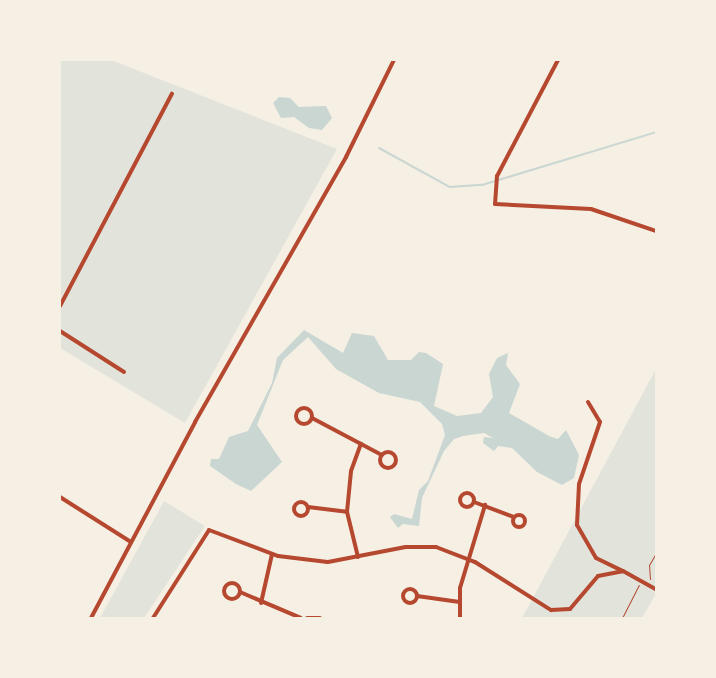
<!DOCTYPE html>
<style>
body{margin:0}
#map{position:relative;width:716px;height:678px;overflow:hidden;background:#f6efe4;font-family:Mulish,sans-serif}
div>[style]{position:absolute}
.green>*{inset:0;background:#e2e4dc}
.water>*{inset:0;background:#c9d6d2}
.stream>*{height:2px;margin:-1px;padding:0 1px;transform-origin:1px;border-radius:1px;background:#c9d6d2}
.path>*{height:1px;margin:-0.5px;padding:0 0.5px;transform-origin:0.5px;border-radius:0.5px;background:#b5482f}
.minor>*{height:4px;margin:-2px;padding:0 2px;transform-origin:2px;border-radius:2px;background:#b5482f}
.minor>.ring{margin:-2px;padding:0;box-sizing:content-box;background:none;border:4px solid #b5482f;border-radius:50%}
span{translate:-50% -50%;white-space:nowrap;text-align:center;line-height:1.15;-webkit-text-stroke:4px #f6efe4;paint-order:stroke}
.frame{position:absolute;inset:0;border:61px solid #f6efe4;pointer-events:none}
</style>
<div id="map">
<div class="green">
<i style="clip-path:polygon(60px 60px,111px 60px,337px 149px,185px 423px,60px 348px)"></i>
<i style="clip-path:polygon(656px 369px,656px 594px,642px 618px,522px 618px)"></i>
<i style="clip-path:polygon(164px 501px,205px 526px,144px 618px,100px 618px)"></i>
</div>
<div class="water">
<i style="clip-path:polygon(279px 97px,290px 98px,299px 107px,326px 106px,332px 118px,322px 130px,309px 128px,294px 117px,281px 118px,273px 103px)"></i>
<i style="clip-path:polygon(304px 330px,343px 353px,352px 333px,374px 336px,388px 360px,411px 360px,419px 352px,426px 353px,443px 364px,434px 406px,457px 416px,481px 413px,493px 397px,489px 374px,497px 358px,508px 353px,506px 365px,520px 384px,509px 413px,549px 436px,558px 439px,566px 430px,579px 455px,574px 478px,562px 485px,537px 472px,512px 448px,498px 446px,494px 451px,483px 443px,484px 437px,493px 438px,484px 433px,463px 436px,454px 439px,444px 451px,422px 498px,419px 526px,403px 524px,398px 528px,390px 517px,394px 514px,412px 519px,419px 490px,428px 481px,445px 435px,442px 424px,420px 402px,379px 393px,336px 369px,308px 337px,283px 360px,257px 425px,282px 462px,251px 491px,236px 484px,210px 466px,211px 459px,219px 459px,229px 437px,248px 431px,272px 383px,277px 358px)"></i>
</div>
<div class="stream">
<i style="left:379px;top:148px;width:81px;rotate:28.8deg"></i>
<i style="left:450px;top:187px;width:32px;rotate:-4deg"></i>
<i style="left:482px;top:185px;width:182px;rotate:-16.9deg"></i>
</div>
<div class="path">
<i style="left:650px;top:579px;width:14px;rotate:-94deg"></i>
<i style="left:649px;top:565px;width:14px;rotate:-60deg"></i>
<i style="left:622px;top:618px;width:37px;rotate:-63deg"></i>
</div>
<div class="minor">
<i style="left:558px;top:60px;width:131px;rotate:117.7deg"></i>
<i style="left:497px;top:176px;width:28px;rotate:94deg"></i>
<i style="left:495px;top:204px;width:96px;rotate:3deg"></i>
<i style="left:591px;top:209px;width:69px;rotate:18.7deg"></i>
<i style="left:60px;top:306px;width:240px;rotate:-62.2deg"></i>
<i style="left:60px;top:331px;width:76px;rotate:32.6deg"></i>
<i style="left:588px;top:402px;width:23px;rotate:59deg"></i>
<i style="left:600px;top:422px;width:65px;rotate:108.7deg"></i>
<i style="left:579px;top:484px;width:41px;rotate:92.8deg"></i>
<i style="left:577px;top:525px;width:38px;rotate:60deg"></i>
<i style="left:596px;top:558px;width:30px;rotate:26deg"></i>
<i class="ring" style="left:296px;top:408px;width:12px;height:12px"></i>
<i style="left:312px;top:418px;width:79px;rotate:27.9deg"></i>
<i class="ring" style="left:380px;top:452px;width:12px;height:12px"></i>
<i class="ring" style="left:460px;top:493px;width:10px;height:10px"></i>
<i style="left:60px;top:497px;width:84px;rotate:32.4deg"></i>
<i class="ring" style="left:294px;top:502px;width:10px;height:10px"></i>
<i style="left:474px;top:502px;width:43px;rotate:20.6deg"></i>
<i style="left:308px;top:507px;width:39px;rotate:7deg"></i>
<i class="ring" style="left:513px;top:515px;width:8px;height:8px"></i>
<i style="left:358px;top:557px;width:46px;rotate:-103.7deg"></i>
<i style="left:347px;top:512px;width:41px;rotate:-84.4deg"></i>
<i style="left:351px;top:471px;width:29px;rotate:-70deg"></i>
<i class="ring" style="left:224px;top:583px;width:12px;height:12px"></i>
<i class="ring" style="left:403px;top:589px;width:10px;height:10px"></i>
<i style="left:240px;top:592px;width:66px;rotate:23.1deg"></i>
<i style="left:417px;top:596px;width:43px;rotate:7.9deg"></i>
<i style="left:261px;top:603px;width:50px;rotate:-77.3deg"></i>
<i style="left:91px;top:618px;width:222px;rotate:-62deg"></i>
<i style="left:195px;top:422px;width:305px;rotate:-60.3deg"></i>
<i style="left:346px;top:157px;width:108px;rotate:-63.7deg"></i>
<i style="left:153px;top:618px;width:104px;rotate:-57.5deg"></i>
<i style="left:209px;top:530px;width:74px;rotate:20.6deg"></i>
<i style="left:278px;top:556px;width:50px;rotate:6.8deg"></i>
<i style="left:328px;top:562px;width:79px;rotate:-10.9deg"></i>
<i style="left:406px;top:547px;width:30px"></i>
<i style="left:436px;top:547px;width:42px;rotate:21deg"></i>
<i style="left:475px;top:562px;width:90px;rotate:32.3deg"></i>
<i style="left:551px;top:610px;width:19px;rotate:-3deg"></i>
<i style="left:570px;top:609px;width:43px;rotate:-49.7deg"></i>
<i style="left:598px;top:576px;width:25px;rotate:-11deg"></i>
<i style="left:623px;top:571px;width:38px;rotate:29deg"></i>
<i style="left:307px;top:618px;width:13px"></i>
<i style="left:460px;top:618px;width:30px;rotate:-90deg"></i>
<i style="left:460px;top:588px;width:87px;rotate:-73.2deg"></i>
</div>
<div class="frame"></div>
</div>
